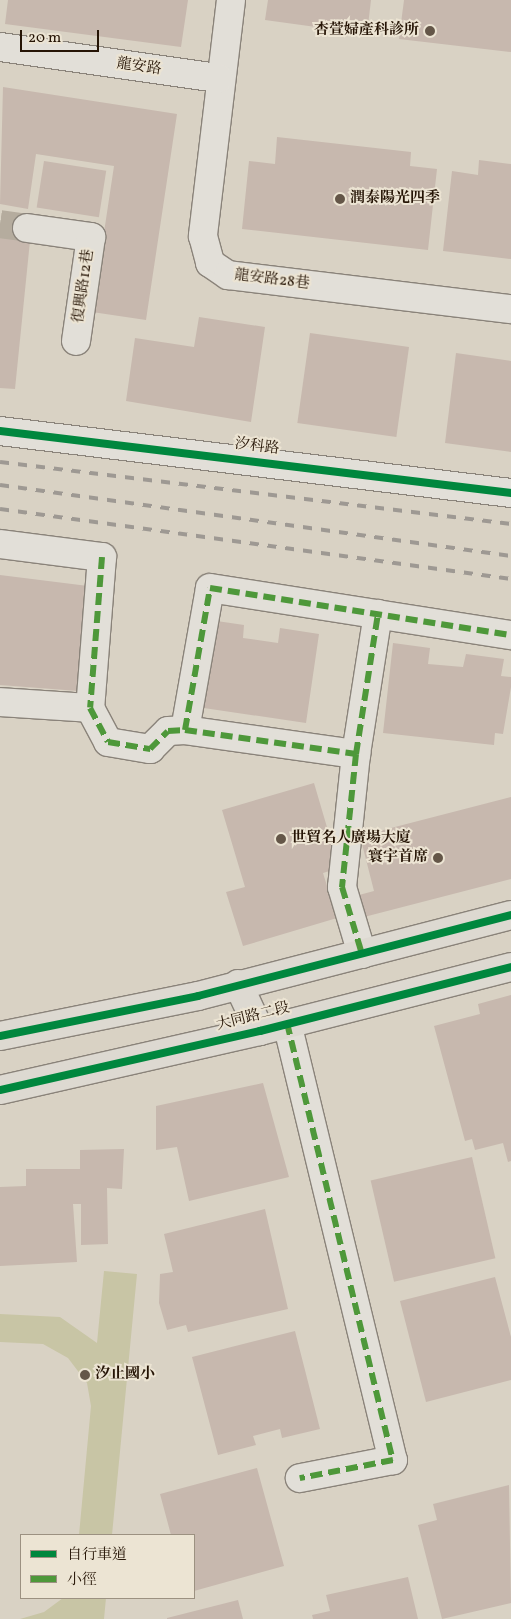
<!DOCTYPE html>
<meta charset="utf-8">
<style>
body{margin:0}
#map{position:relative;width:511px;height:1619px;overflow:hidden;background:#d9d2c4;font-family:Vollkorn,"Noto Serif TC",serif}
div>[style]{position:absolute}
.green>*{inset:0;background:#c8c5a5}
.building>*{inset:0;background:#c7b8ae;transform-origin:0 0}
.minor-tunnel>*{height:28px;margin-top:-14px;transform-origin:0;background:repeating-linear-gradient(90deg,#b5ac9e 0 28px,transparent 0 42px)}
.roads{filter:drop-shadow(1px 0 #8a837a) drop-shadow(-1px 0 #8a837a) drop-shadow(0 1px #8a837a) drop-shadow(0 -1px #8a837a)}
.minor>*{height:28px;margin:-14px;padding:0 14px;transform-origin:14px;border-radius:14px;background:#e2dfd8}
.major>*{height:28px;margin:-14px;padding:0 14px;transform-origin:14px;border-radius:14px;background:#ddd9d1}
.rail>*{height:4px;margin-top:-2px;transform-origin:0;background:repeating-linear-gradient(90deg,#9e9993 0 9px,transparent 0 18px)}
.quiet>*{height:6px;margin-top:-3px;transform-origin:0;background:repeating-linear-gradient(90deg,#4e983a 0 12px,transparent 0 18px)}
.cycleway>*{height:8px;margin:-4px;padding:0 4px;transform-origin:4px;border-radius:4px;background:#00873e}
.dots>*{width:14px;height:14px;translate:-50% -50%;box-sizing:border-box;border:2px solid #ece4d3;border-radius:50%}
span{translate:-50% -50%;white-space:nowrap;text-align:center;line-height:1.15;-webkit-text-stroke:4px #ece4d3;paint-order:stroke}
.poi-label{font-size:15px;color:#251405;font-weight:700}
.right{translate:-100% -50%;text-align:right}
.left{translate:0 -50%;text-align:left}
.street-label{font-size:15px;color:#251405}
.legend{position:absolute;left:20px;top:1534px;width:175px;height:65px;box-sizing:border-box;background:#ece4d3;border:1px solid #9c9181;margin:0;padding:6px 9px;list-style:none;font-size:15px;color:#251405}
.legend li{display:flex;align-items:center;gap:10px;height:25px}
.legend b{width:25px;border:1px solid #9c9181}
.scale{position:absolute;left:20px;top:30px;width:79px;height:22px;box-sizing:border-box;border:2px solid #251405;border-top:0;padding-left:6px;font-size:15px;line-height:18px;white-space:nowrap;color:#251405;-webkit-text-stroke:4px #ece4d3;paint-order:stroke}
</style>
<div id="map">
<div class="green">
<i style="clip-path:polygon(104px 1271px,137px 1274px,112px 1535px,79px 1535px,91px 1406px,87px 1383px,68px 1358px,43px 1344px,0 1342px,0 1314px,60px 1317px,97px 1343px)"></i>
<i style="clip-path:polygon(63px 1598px,106px 1598px,104px 1619px,20px 1619px,44px 1612px)"></i>
</div>
<div class="building">
<i style="clip-path:polygon(8px 0,188px 0,181px 47px,5px 24px)"></i>
<i style="clip-path:polygon(268px 0,371px 0,367px 34px,265px 20px)"></i>
<i style="clip-path:polygon(404px 0,511px 0,511px 52px,399px 39px)"></i>
<i style="clip-path:polygon(3px 87px,177px 114px,146px 320px,92px 312px,114px 166px,36px 154px,28px 209px,0 204px)"></i>
<i style="clip-path:polygon(277px 137px,411px 152px,410px 166px,437px 169px,428px 250px,242px 229px,249px 161px,275px 164px)"></i>
<i style="clip-path:polygon(479px 160px,511px 164px,511px 259px,443px 251px,452px 171px,478px 175px)"></i>
<i style="left:44px;top:161px;width:63px;height:47px;rotate:9deg"></i>
<i style="clip-path:polygon(0 228px,31px 231px,15px 389px,0 388px)"></i>
<i style="clip-path:polygon(199px 317px,265px 327px,251px 422px,126px 401px,135px 338px,194px 347px)"></i>
<i style="left:310px;top:333px;width:100px;height:91px;rotate:8deg"></i>
<i style="clip-path:polygon(456px 353px,511px 361px,511px 452px,445px 443px)"></i>
<i style="clip-path:polygon(0 575px,88px 586px,78px 691px,0 685px)"></i>
<i style="clip-path:polygon(210px 620px,244px 625px,243px 638px,278px 643px,280px 628px,319px 634px,306px 723px,197px 707px)"></i>
<i style="clip-path:polygon(393px 643px,430px 648px,428px 664px,463px 667px,466px 654px,504px 659px,501px 676px,511px 677px,511px 687px,503px 734px,495px 733px,494px 745px,383px 733px)"></i>
<i style="clip-path:polygon(314px 783px,339px 868px,323px 873px,337px 918px,243px 946px,226px 892px,245px 887px,222px 810px)"></i>
<i style="clip-path:polygon(511px 797px,511px 879px,364px 917px,359px 895px,374px 891px,360px 836px)"></i>
<i style="clip-path:polygon(511px 995px,511px 1161px,508px 1162px,503px 1143px,475px 1150px,472px 1139px,465px 1141px,434px 1026px,480px 1014px,478px 1004px)"></i>
<i style="clip-path:polygon(263px 1083px,289px 1177px,189px 1201px,177px 1147px,156px 1150px,156px 1106px)"></i>
<i style="clip-path:polygon(124px 1149px,122px 1189px,107px 1188px,108px 1244px,81px 1245px,81px 1204px,73px 1204px,77px 1262px,0 1266px,0 1187px,26px 1186px,26px 1169px,80px 1169px,80px 1150px)"></i>
<i style="left:472px;top:1157px;width:104px;height:104px;rotate:77deg"></i>
<i style="clip-path:polygon(265px 1209px,288px 1309px,188px 1332px,186px 1325px,167px 1330px,159px 1303px,160px 1274px,173px 1272px,164px 1234px)"></i>
<i style="clip-path:polygon(495px 1277px,511px 1337px,511px 1380px,426px 1402px,400px 1301px)"></i>
<i style="clip-path:polygon(295px 1331px,320px 1429px,282px 1438px,280px 1429px,253px 1436px,256px 1445px,218px 1455px,192px 1357px)"></i>
<i style="clip-path:polygon(257px 1468px,284px 1566px,194px 1591px,194px 1535px,171px 1535px,160px 1494px)"></i>
<i style="clip-path:polygon(509px 1485px,511px 1603px,442px 1619px,418px 1525px,437px 1520px,433px 1504px)"></i>
<i style="clip-path:polygon(408px 1577px,418px 1619px,313px 1619px,312px 1615px,330px 1611px,326px 1595px)"></i>
<i style="clip-path:polygon(238px 1600px,243px 1619px,167px 1619px,167px 1618px)"></i>
</div>
<div class="minor-tunnel">
<i style="left:0;top:224px;width:27px;rotate:8deg"></i>
</div>
<div class="roads">
<div class="minor">
<i style="left:231px;top:0;width:238px;rotate:96.8deg"></i>
<i style="left:203px;top:236px;width:28px;rotate:75deg"></i>
<i style="left:210px;top:263px;width:22px;rotate:34deg"></i>
<i style="left:228px;top:275px;width:285px;rotate:6.9deg"></i>
<i style="left:0;top:47px;width:221px;rotate:8.1deg"></i>
<i style="left:27px;top:228px;width:65px;rotate:8deg"></i>
<i style="left:91px;top:237px;width:105px;rotate:98.2deg"></i>
<i style="left:0;top:431px;width:515px;rotate:6.92deg"></i>
<i style="left:0;top:544px;width:103px;rotate:7.3deg"></i>
<i style="left:102px;top:557px;width:151px;rotate:94.5deg"></i>
<i style="left:90px;top:708px;width:38px;rotate:62deg"></i>
<i style="left:108px;top:742px;width:43px;rotate:9.5deg"></i>
<i style="left:150px;top:749px;width:25px;rotate:-45deg"></i>
<i style="left:168px;top:731px;width:17px;rotate:-3deg"></i>
<i style="left:185px;top:730px;width:144px;rotate:-80deg"></i>
<i style="left:210px;top:588px;width:305px;rotate:8.9deg"></i>
<i style="left:0;top:702px;width:90px;rotate:3.8deg"></i>
<i style="left:185px;top:730px;width:173px;rotate:8deg"></i>
<i style="left:356px;top:754px;width:134px;rotate:96deg"></i>
<i style="left:342px;top:887px;width:70px;rotate:73.4deg"></i>
<i style="left:356px;top:754px;width:142px;rotate:-81.1deg"></i>
<i style="left:287px;top:1023px;width:450px;rotate:76.4deg"></i>
<i style="left:393px;top:1460px;width:95px;rotate:169deg"></i>
</div>
<div class="major">
<i style="left:238px;top:984px;width:52px;rotate:64.9deg"></i>
<i style="left:0;top:1036px;width:202px;rotate:-11.4deg"></i>
<i style="left:198px;top:996px;width:323px;rotate:-14.5deg"></i>
<i style="left:0;top:1090px;width:267px;rotate:-12.8deg"></i>
<i style="left:260px;top:1031px;width:259px;rotate:-14.3deg"></i>
</div>
</div>
<div class="rail">
<i style="left:0;top:462px;width:515px;rotate:6.92deg"></i>
<i style="left:0;top:485px;width:516px;rotate:7.91deg"></i>
<i style="left:0;top:509px;width:516px;rotate:7.8deg"></i>
</div>
<div class="quiet">
<i style="left:102px;top:557px;width:151px;rotate:94.5deg"></i>
<i style="left:90px;top:708px;width:38px;rotate:62deg"></i>
<i style="left:108px;top:742px;width:43px;rotate:9.5deg"></i>
<i style="left:150px;top:749px;width:25px;rotate:-45deg"></i>
<i style="left:168px;top:731px;width:17px;rotate:-3deg"></i>
<i style="left:185px;top:730px;width:144px;rotate:-80deg"></i>
<i style="left:210px;top:588px;width:305px;rotate:8.9deg"></i>
<i style="left:185px;top:730px;width:173px;rotate:8deg"></i>
<i style="left:356px;top:754px;width:134px;rotate:96deg"></i>
<i style="left:342px;top:887px;width:70px;rotate:73.4deg"></i>
<i style="left:356px;top:754px;width:142px;rotate:-81.1deg"></i>
<i style="left:287px;top:1023px;width:450px;rotate:76.4deg"></i>
<i style="left:393px;top:1460px;width:95px;rotate:169deg"></i>
</div>
<div class="cycleway">
<i style="left:0;top:431px;width:515px;rotate:6.92deg"></i>
<i style="left:0;top:1036px;width:202px;rotate:-11.4deg"></i>
<i style="left:198px;top:996px;width:323px;rotate:-14.5deg"></i>
<i style="left:0;top:1090px;width:267px;rotate:-12.8deg"></i>
<i style="left:260px;top:1031px;width:259px;rotate:-14.3deg"></i>
</div>
<div class="dots">
<i style="left:430px;top:31px;background:#645648"></i>
<i style="left:340px;top:199px;background:#645648"></i>
<i style="left:281px;top:839px;background:#645648"></i>
<i style="left:438px;top:858px;background:#645648"></i>
<i style="left:85px;top:1375px;background:#645648"></i>
</div>
<div class="poi-label">
<span class="right" style="left:419px;top:31px">杏萱婦產科診所</span>
<span class="left" style="left:350px;top:199px">潤泰陽光四季</span>
<span class="left" style="left:291px;top:839px">世貿名人廣場大廈</span>
<span class="right" style="left:428px;top:858px">寰宇首席</span>
<span class="left" style="left:95px;top:1375px">汐止國小</span>
</div>
<div class="street-label">
<span style="left:139px;top:67px;rotate:8deg">龍安路</span>
<span style="left:272px;top:280px;rotate:7deg">龍安路28巷</span>
<span style="left:84px;top:286px;rotate:-82deg">復興路12巷</span>
<span style="left:257px;top:447px;rotate:7deg">汐科路</span>
<span style="left:253px;top:1017px;rotate:-14deg">大同路二段</span>
</div>
<ul class="legend">
<li><b style="height:6px;background:#00873e"></b>自行車道</li>
<li><b style="height:6px;background:#4e983a"></b>小徑</li>
</ul>
<div class="scale">20 m</div>
</div>
